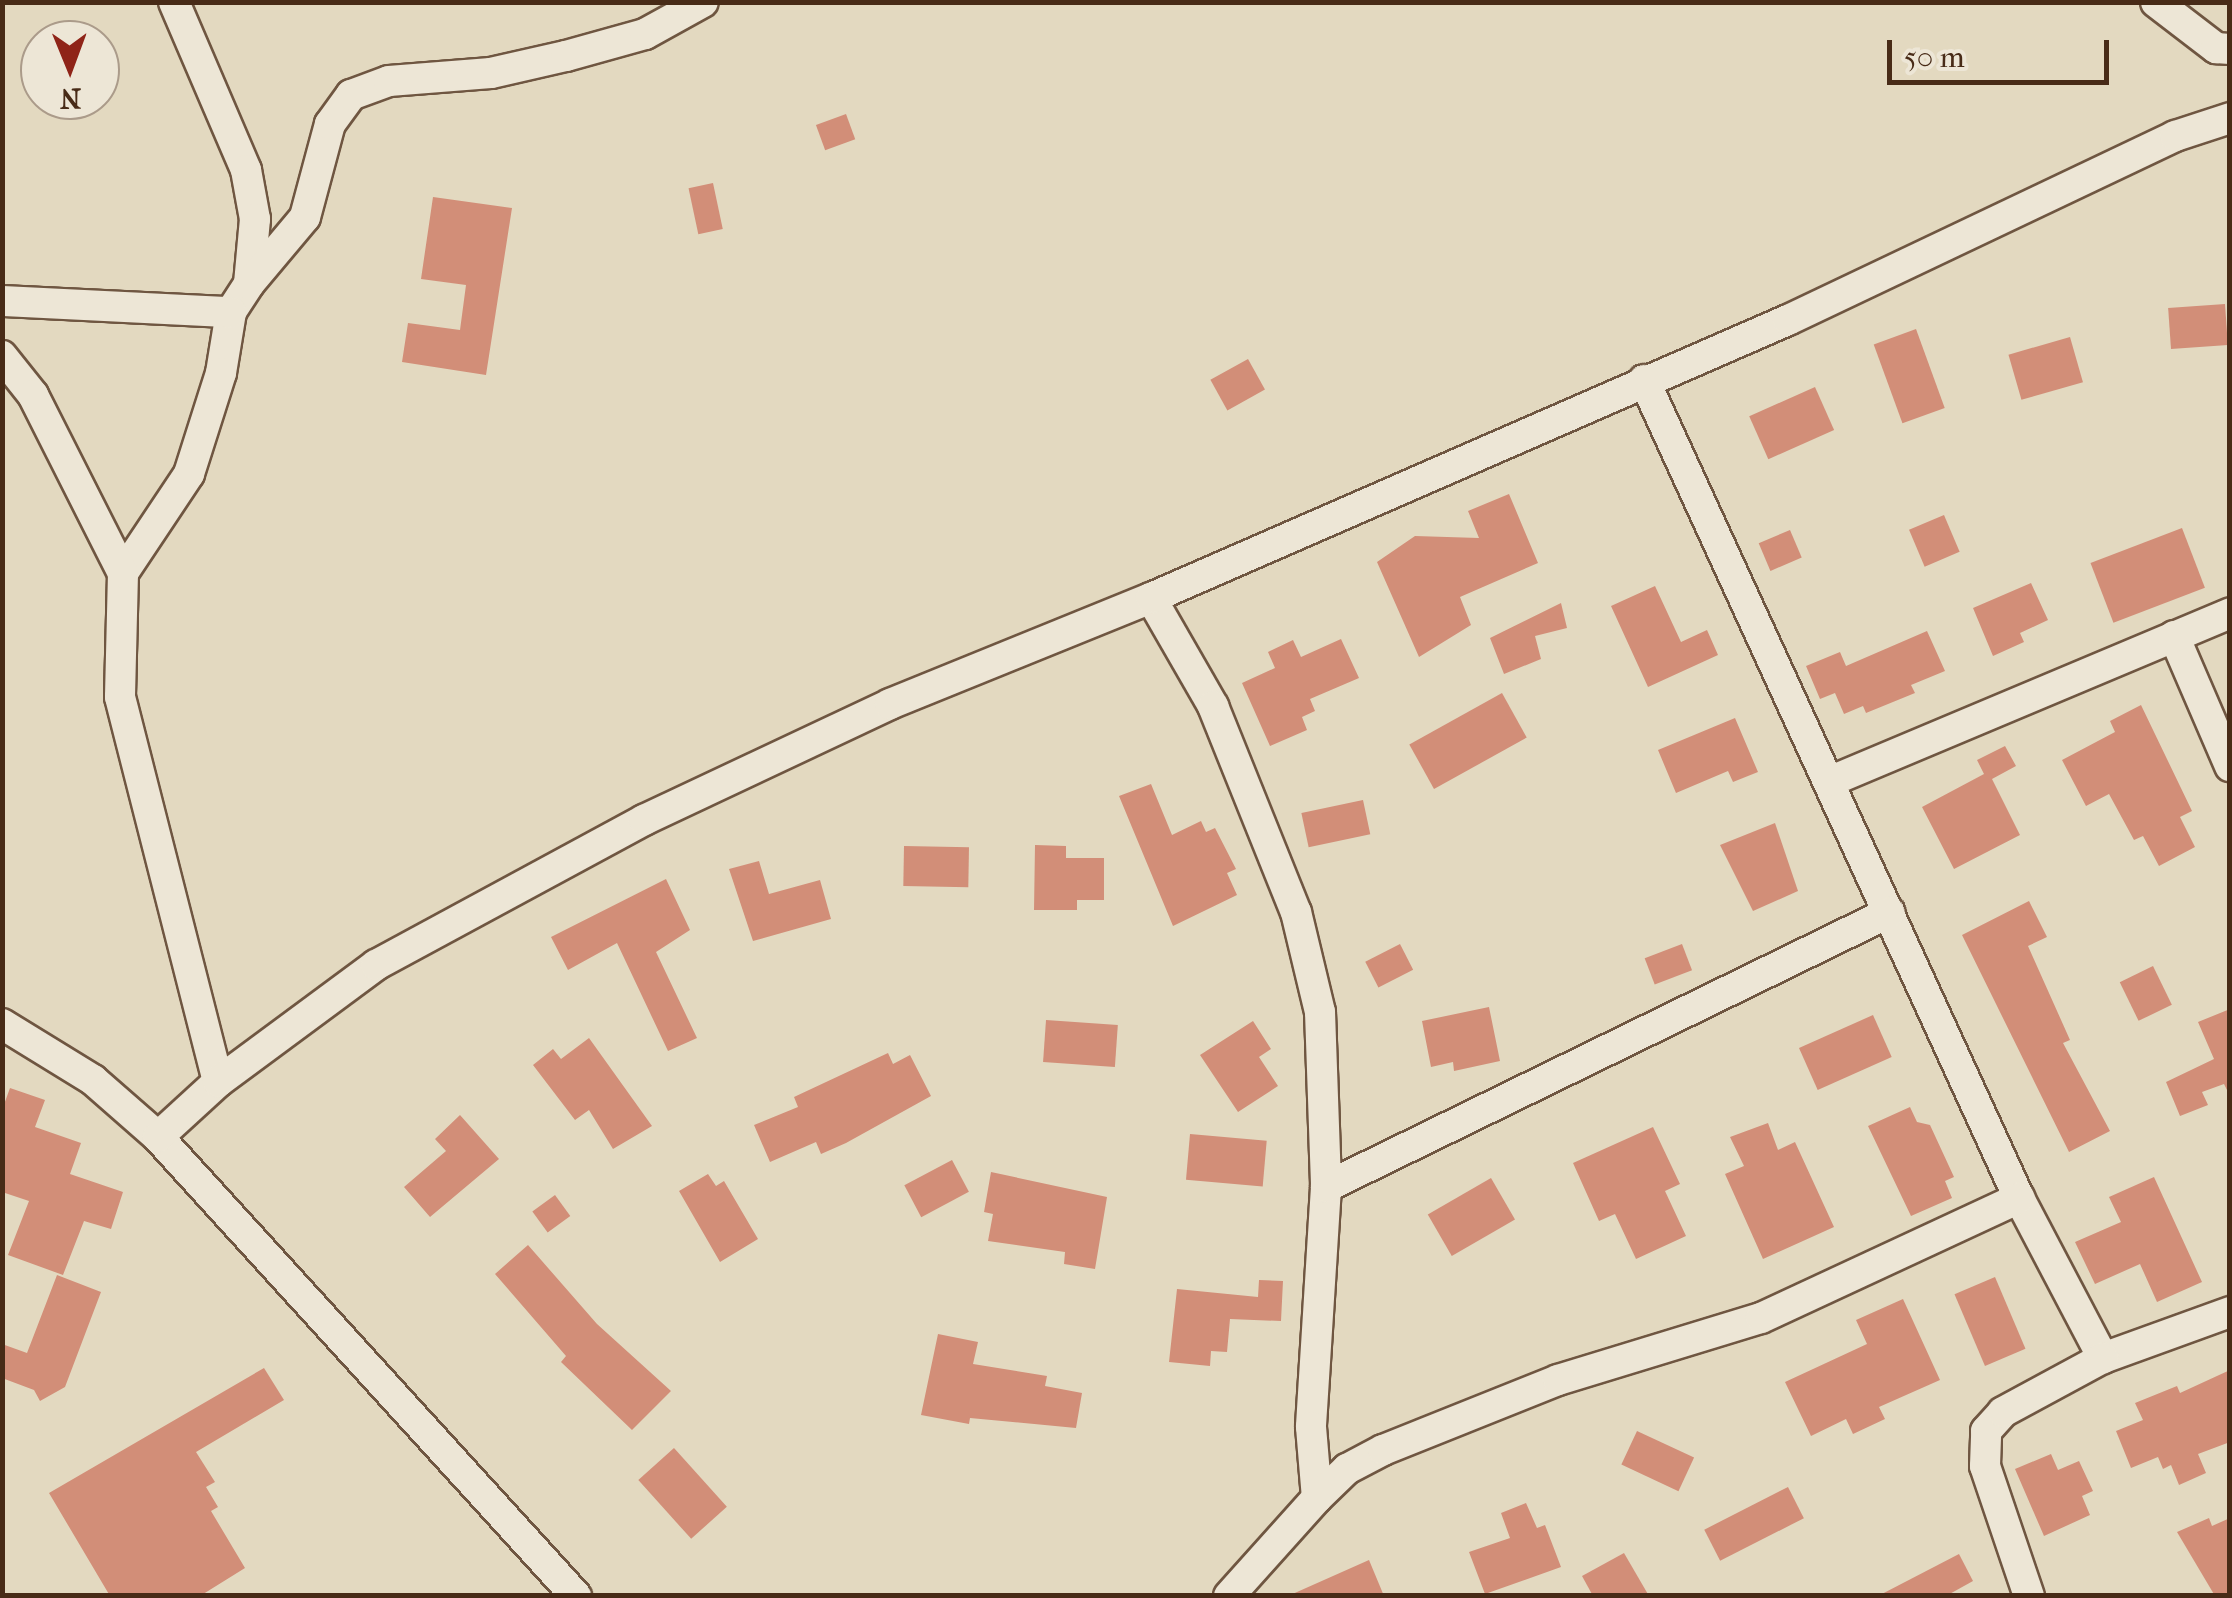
<!DOCTYPE html>
<style>
body{margin:0}
#map{position:relative;width:2232px;height:1598px;overflow:hidden;background:#e3d9c0;font-family:"IM FELL French Canon",serif}
div>[style]{position:absolute}
.building>*{inset:0;background:#d28e78;transform-origin:0 0}
.roads{filter:drop-shadow(2px 0 #6f5641) drop-shadow(-2px 0 #6f5641) drop-shadow(0 2px #6f5641) drop-shadow(0 -2px #6f5641)}
.street>*{height:30px;margin:-15px;padding:0 15px;transform-origin:15px;border-radius:15px;background:#ede6d6}
span{translate:-50% -50%;white-space:nowrap;text-align:center;line-height:1.15;-webkit-text-stroke:8px #ede6d6;paint-order:stroke}
.frame{position:absolute;inset:0;border:5px solid #482b17;pointer-events:none}
.north{position:absolute;left:20px;top:20px;width:100px;height:100px;box-sizing:border-box;background:#ede6d6;border:2px solid #ab9b8a;border-radius:50%;rotate:179deg;font-size:28px;font-weight:700;line-height:40px;text-align:center;color:#482b17}
.north::after{content:'';display:block;margin:auto;width:35px;height:45px;background:#8f2418;clip-path:polygon(50% 0,100% 100%,50% 72%,0 100%)}
.scale{position:absolute;left:1887px;top:40px;width:222px;height:45px;box-sizing:border-box;border:5px solid #482b17;border-top:0;padding-left:12px;font-size:30px;line-height:35px;white-space:nowrap;color:#482b17;-webkit-text-stroke:8px #ede6d6;paint-order:stroke}
</style>
<div id="map">
<div class="building">
<i style="left:846px;top:114px;width:27px;height:32px;rotate:70deg"></i>
<i style="left:713px;top:183px;width:47px;height:25px;rotate:78deg"></i>
<i style="clip-path:polygon(433px 197px,512px 208px,486px 375px,402px 362px,408px 323px,460px 330px,466px 285px,421px 279px)"></i>
<i style="left:2225px;top:304px;width:41px;height:57px;rotate:86deg"></i>
<i style="left:1916px;top:329px;width:84px;height:45px;rotate:70deg"></i>
<i style="left:2070px;top:337px;width:47px;height:64px;rotate:74deg"></i>
<i style="left:1248px;top:359px;width:35px;height:43px;rotate:61deg"></i>
<i style="left:1815px;top:387px;width:47px;height:72px;rotate:66deg"></i>
<i style="clip-path:polygon(1509px 494px,1538px 563px,1460px 597px,1471px 625px,1419px 657px,1377px 562px,1415px 536px,1479px 538px,1468px 511px)"></i>
<i style="left:1944px;top:515px;width:40px;height:38px;rotate:67deg"></i>
<i style="left:2182px;top:528px;width:64px;height:98px;rotate:69deg"></i>
<i style="left:1790px;top:530px;width:30px;height:34px;rotate:67deg"></i>
<i style="clip-path:polygon(2031px 583px,2048px 620px,2020px 633px,2024px 642px,1993px 656px,1973px 608px)"></i>
<i style="clip-path:polygon(1655px 586px,1681px 642px,1707px 630px,1718px 655px,1648px 687px,1611px 606px)"></i>
<i style="clip-path:polygon(1561px 603px,1567px 628px,1535px 636px,1541px 659px,1504px 674px,1490px 638px)"></i>
<i style="clip-path:polygon(1927px 631px,1945px 671px,1911px 685px,1915px 693px,1866px 713px,1863px 706px,1844px 714px,1835px 693px,1820px 699px,1806px 666px,1840px 652px,1846px 666px)"></i>
<i style="clip-path:polygon(1341px 639px,1359px 678px,1310px 699px,1315px 711px,1302px 717px,1307px 730px,1270px 746px,1242px 683px,1275px 668px,1268px 652px,1293px 640px,1301px 657px)"></i>
<i style="left:1502px;top:693px;width:51px;height:106px;rotate:61deg"></i>
<i style="clip-path:polygon(2141px 705px,2192px 811px,2180px 817px,2195px 847px,2159px 866px,2143px 836px,2134px 840px,2109px 794px,2086px 806px,2062px 760px,2115px 732px,2110px 721px)"></i>
<i style="clip-path:polygon(1735px 718px,1758px 772px,1733px 782px,1728px 771px,1676px 793px,1658px 750px)"></i>
<i style="clip-path:polygon(2005px 746px,2016px 766px,1992px 779px,2020px 835px,1954px 869px,1922px 807px,1984px 774px,1977px 760px)"></i>
<i style="clip-path:polygon(1151px 784px,1172px 835px,1201px 821px,1206px 832px,1215px 828px,1236px 869px,1227px 873px,1237px 895px,1173px 926px,1119px 796px)"></i>
<i style="left:1363px;top:800px;width:35px;height:63px;rotate:78deg"></i>
<i style="clip-path:polygon(1775px 823px,1798px 891px,1753px 911px,1720px 845px)"></i>
<i style="clip-path:polygon(1035px 845px,1066px 846px,1066px 858px,1104px 858px,1104px 900px,1077px 900px,1077px 910px,1034px 910px)"></i>
<i style="left:904px;top:846px;width:65px;height:40px;rotate:1deg"></i>
<i style="clip-path:polygon(759px 861px,769px 894px,820px 880px,831px 919px,753px 941px,729px 869px)"></i>
<i style="clip-path:polygon(666px 879px,690px 930px,656px 952px,697px 1038px,668px 1051px,617px 943px,568px 970px,551px 937px)"></i>
<i style="clip-path:polygon(2029px 901px,2047px 937px,2028px 946px,2070px 1040px,2063px 1043px,2110px 1131px,2069px 1152px,1962px 935px)"></i>
<i style="left:1400px;top:944px;width:29px;height:39px;rotate:63deg"></i>
<i style="left:1682px;top:944px;width:28px;height:40px;rotate:69deg"></i>
<i style="left:2153px;top:966px;width:43px;height:37px;rotate:64deg"></i>
<i style="clip-path:polygon(1489px 1007px,1500px 1061px,1454px 1071px,1453px 1062px,1431px 1067px,1422px 1021px)"></i>
<i style="clip-path:polygon(2230px 1009px,2230px 1096px,2224px 1084px,2202px 1092px,2208px 1105px,2180px 1116px,2166px 1082px,2214px 1059px,2198px 1022px)"></i>
<i style="left:1873px;top:1015px;width:46px;height:81px;rotate:66deg"></i>
<i style="left:1046px;top:1020px;width:72px;height:42px;rotate:4deg"></i>
<i style="clip-path:polygon(1253px 1021px,1271px 1049px,1259px 1057px,1278px 1086px,1238px 1112px,1200px 1055px)"></i>
<i style="clip-path:polygon(589px 1038px,652px 1126px,613px 1149px,589px 1110px,575px 1120px,533px 1065px,553px 1049px,561px 1059px)"></i>
<i style="clip-path:polygon(888px 1053px,893px 1064px,910px 1055px,931px 1096px,846px 1143px,821px 1154px,816px 1142px,770px 1162px,754px 1125px,798px 1107px,794px 1097px)"></i>
<i style="clip-path:polygon(10px 1088px,45px 1100px,35px 1127px,81px 1143px,70px 1174px,123px 1192px,111px 1229px,84px 1221px,63px 1275px,8px 1255px,29px 1201px,2px 1192px,2px 1110px)"></i>
<i style="clip-path:polygon(1910px 1107px,1917px 1122px,1930px 1125px,1954px 1177px,1945px 1181px,1952px 1198px,1911px 1216px,1868px 1126px)"></i>
<i style="clip-path:polygon(460px 1115px,499px 1159px,430px 1217px,404px 1187px,446px 1151px,435px 1139px)"></i>
<i style="clip-path:polygon(1768px 1123px,1778px 1150px,1795px 1142px,1834px 1227px,1763px 1259px,1725px 1174px,1744px 1166px,1730px 1137px)"></i>
<i style="clip-path:polygon(1653px 1127px,1680px 1184px,1665px 1191px,1686px 1236px,1636px 1259px,1615px 1214px,1599px 1221px,1573px 1163px)"></i>
<i style="left:1190px;top:1134px;width:77px;height:46px;rotate:5deg"></i>
<i style="left:952px;top:1160px;width:36px;height:54px;rotate:62deg"></i>
<i style="clip-path:polygon(991px 1172px,1107px 1197px,1095px 1269px,1064px 1264px,1065px 1252px,988px 1241px,993px 1214px,984px 1212px)"></i>
<i style="clip-path:polygon(708px 1174px,716px 1186px,724px 1181px,758px 1239px,720px 1262px,679px 1191px)"></i>
<i style="clip-path:polygon(2154px 1177px,2202px 1282px,2157px 1302px,2140px 1264px,2095px 1284px,2075px 1242px,2121px 1222px,2109px 1197px)"></i>
<i style="left:1491px;top:1178px;width:48px;height:73px;rotate:60deg"></i>
<i style="left:555px;top:1195px;width:26px;height:28px;rotate:54deg"></i>
<i style="clip-path:polygon(528px 1245px,597px 1324px,671px 1391px,632px 1430px,561px 1362px,566px 1356px,495px 1274px)"></i>
<i style="clip-path:polygon(57px 1275px,101px 1292px,65px 1387px,40px 1401px,34px 1390px,2px 1378px,2px 1344px,27px 1353px)"></i>
<i style="left:1995px;top:1277px;width:78px;height:44px;rotate:67deg"></i>
<i style="clip-path:polygon(1259px 1280px,1283px 1281px,1281px 1321px,1230px 1319px,1227px 1352px,1211px 1351px,1210px 1366px,1169px 1362px,1177px 1289px,1258px 1297px)"></i>
<i style="clip-path:polygon(1903px 1299px,1940px 1380px,1879px 1407px,1885px 1419px,1853px 1434px,1846px 1419px,1811px 1436px,1785px 1382px,1867px 1344px,1856px 1320px)"></i>
<i style="clip-path:polygon(938px 1334px,978px 1342px,973px 1364px,1047px 1376px,1045px 1386px,1082px 1393px,1076px 1428px,970px 1418px,969px 1424px,921px 1415px)"></i>
<i style="clip-path:polygon(264px 1368px,284px 1400px,196px 1452px,215px 1482px,206px 1487px,218px 1507px,211px 1511px,245px 1568px,200px 1596px,110px 1596px,49px 1493px)"></i>
<i style="clip-path:polygon(2230px 1370px,2230px 1442px,2198px 1454px,2206px 1473px,2179px 1485px,2171px 1465px,2163px 1469px,2158px 1457px,2131px 1468px,2116px 1431px,2143px 1420px,2135px 1403px,2177px 1386px,2180px 1393px)"></i>
<i style="left:1637px;top:1431px;width:63px;height:37px;rotate:25deg"></i>
<i style="left:674px;top:1448px;width:79px;height:48px;rotate:48deg"></i>
<i style="clip-path:polygon(2051px 1454px,2058px 1470px,2079px 1461px,2093px 1491px,2082px 1496px,2090px 1515px,2044px 1536px,2015px 1469px)"></i>
<i style="left:1788px;top:1487px;width:35px;height:94px;rotate:63deg"></i>
<i style="clip-path:polygon(1526px 1503px,1537px 1528px,1545px 1525px,1561px 1567px,1485px 1594px,1469px 1552px,1510px 1538px,1501px 1513px)"></i>
<i style="clip-path:polygon(2209px 1518px,2212px 1526px,2230px 1518px,2230px 1596px,2215px 1596px,2177px 1532px)"></i>
<i style="clip-path:polygon(1624px 1553px,1649px 1596px,1593px 1596px,1582px 1576px)"></i>
<i style="clip-path:polygon(1959px 1554px,1973px 1581px,1946px 1596px,1878px 1596px)"></i>
<i style="clip-path:polygon(1369px 1560px,1384px 1596px,1288px 1596px)"></i>
</div>
<div class="roads">
<div class="street">
<i style="left:174px;top:2px;width:183px;rotate:66.8deg"></i>
<i style="left:246px;top:170px;width:50px;rotate:79.6deg"></i>
<i style="left:255px;top:219px;width:65px;rotate:95.3deg"></i>
<i style="left:249px;top:284px;width:33px;rotate:123deg"></i>
<i style="left:231px;top:312px;width:62px;rotate:99.3deg"></i>
<i style="left:221px;top:373px;width:106px;rotate:107.6deg"></i>
<i style="left:189px;top:474px;width:119px;rotate:123.7deg"></i>
<i style="left:123px;top:573px;width:124px;rotate:91.4deg"></i>
<i style="left:120px;top:697px;width:397px;rotate:75.7deg"></i>
<i style="left:2156px;top:2px;width:76px;rotate:37.5deg"></i>
<i style="left:2216px;top:48px;width:14px;rotate:4deg"></i>
<i style="left:249px;top:284px;width:87px;rotate:-50.1deg"></i>
<i style="left:305px;top:217px;width:96px;rotate:-75deg"></i>
<i style="left:330px;top:124px;width:36px;rotate:-54deg"></i>
<i style="left:351px;top:95px;width:40px;rotate:-20.2deg"></i>
<i style="left:389px;top:81px;width:102px;rotate:-4.5deg"></i>
<i style="left:491px;top:73px;width:77px;rotate:-12.8deg"></i>
<i style="left:566px;top:56px;width:82px;rotate:-15.6deg"></i>
<i style="left:645px;top:34px;width:66px;rotate:-28.9deg"></i>
<i style="left:2px;top:301px;width:229px;rotate:2.8deg"></i>
<i style="left:2px;top:356px;width:50px;rotate:51.5deg"></i>
<i style="left:33px;top:395px;width:199px;rotate:63.2deg"></i>
<i style="left:1644px;top:380px;width:900px;rotate:65.37deg"></i>
<i style="left:2019px;top:1198px;width:181px;rotate:62.3deg"></i>
<i style="left:2103px;top:1358px;width:135px;rotate:-19.9deg"></i>
<i style="left:1151px;top:598px;width:125px;rotate:60.1deg"></i>
<i style="left:1213px;top:706px;width:222px;rotate:68.1deg"></i>
<i style="left:1296px;top:912px;width:103px;rotate:76.5deg"></i>
<i style="left:1320px;top:1012px;width:175px;rotate:88deg"></i>
<i style="left:1326px;top:1187px;width:240px;rotate:93.6deg"></i>
<i style="left:1311px;top:1427px;width:71px;rotate:85.2deg"></i>
<i style="left:2174px;top:636px;width:142px;rotate:66.7deg"></i>
<i style="left:1831px;top:781px;width:433px;rotate:-22.8deg"></i>
<i style="left:2px;top:1024px;width:107px;rotate:31.6deg"></i>
<i style="left:93px;top:1080px;width:86px;rotate:41.2deg"></i>
<i style="left:158px;top:1137px;width:621px;rotate:47.68deg"></i>
<i style="left:158px;top:1137px;width:81px;rotate:-42.5deg"></i>
<i style="left:218px;top:1082px;width:197px;rotate:-36.5deg"></i>
<i style="left:376px;top:965px;width:305px;rotate:-28.4deg"></i>
<i style="left:644px;top:820px;width:272px;rotate:-25.2deg"></i>
<i style="left:890px;top:704px;width:282px;rotate:-22.1deg"></i>
<i style="left:1151px;top:598px;width:695px;rotate:-23.58deg"></i>
<i style="left:1788px;top:320px;width:429px;rotate:-25.4deg"></i>
<i style="left:2175px;top:136px;width:58px;rotate:-18.1deg"></i>
<i style="left:1326px;top:1187px;width:627px;rotate:-25.99deg"></i>
<i style="left:1229px;top:1596px;width:132px;rotate:-48.1deg"></i>
<i style="left:1317px;top:1498px;width:42px;rotate:-44deg"></i>
<i style="left:1347px;top:1469px;width:41px;rotate:-27.8deg"></i>
<i style="left:1383px;top:1450px;width:188px;rotate:-21.8deg"></i>
<i style="left:1558px;top:1380px;width:212px;rotate:-17deg"></i>
<i style="left:1761px;top:1318px;width:285px;rotate:-24.9deg"></i>
<i style="left:2029px;top:1596px;width:137px;rotate:-108.7deg"></i>
<i style="left:1985px;top:1466px;width:35px;rotate:-88deg"></i>
<i style="left:1986px;top:1431px;width:25px;rotate:-48deg"></i>
<i style="left:2003px;top:1412px;width:114px;rotate:-28.4deg"></i>
</div>
</div>
<div class="frame"></div>
<div class="north">N</div>
<div class="scale">50 m</div>
</div>
